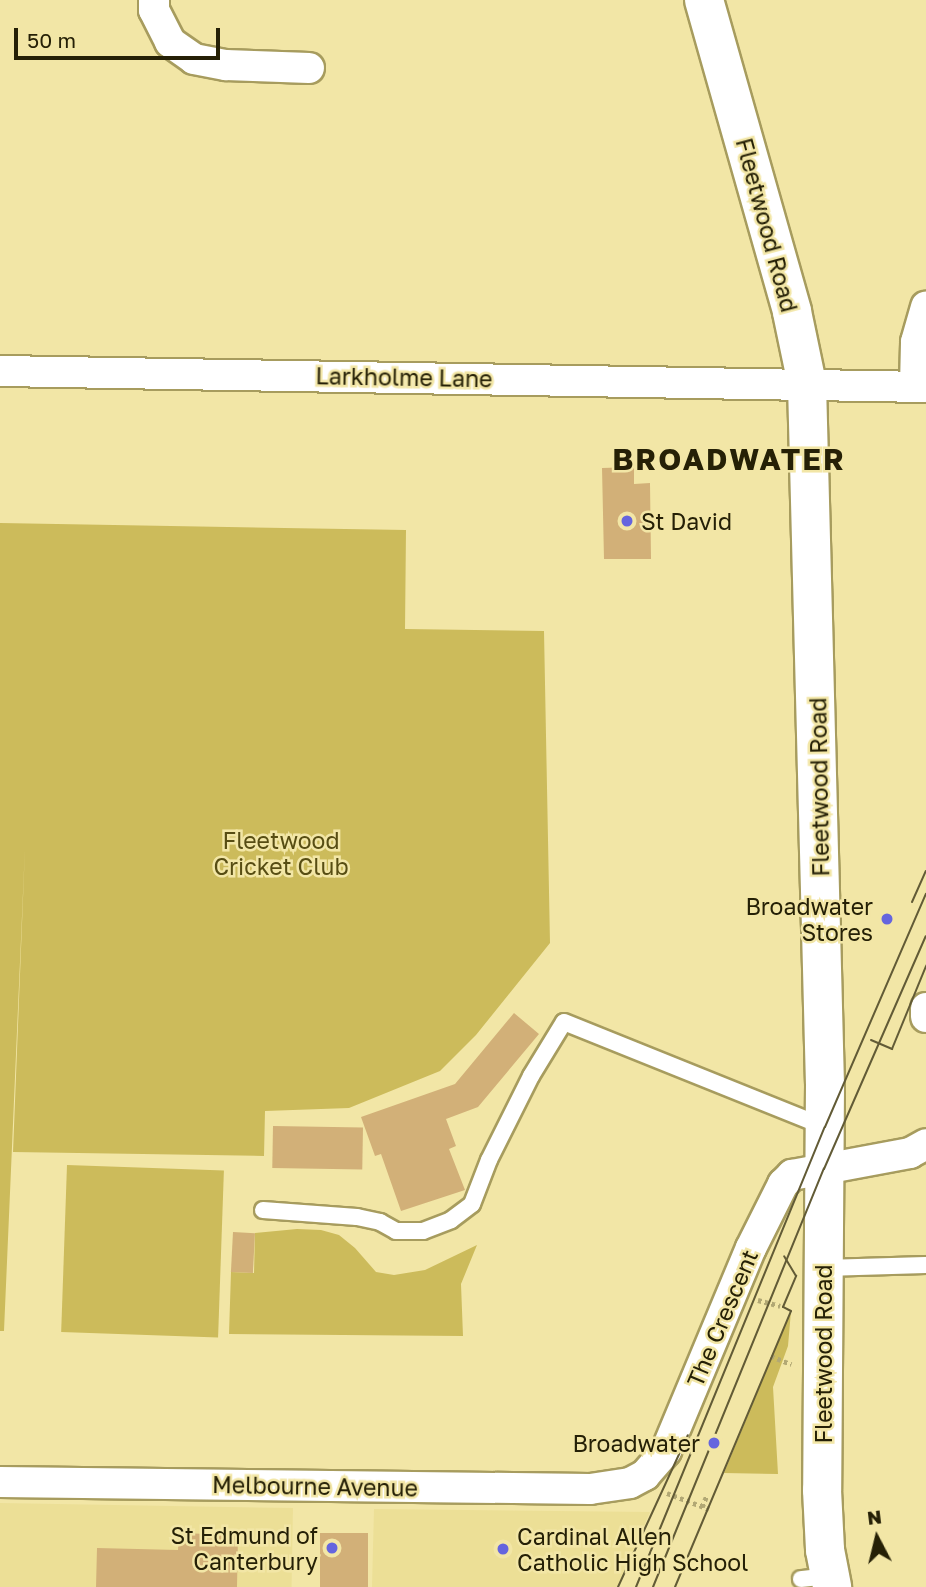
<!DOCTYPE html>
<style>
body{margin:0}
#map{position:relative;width:926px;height:1587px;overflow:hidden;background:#f2e6a6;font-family:"Golos Text",sans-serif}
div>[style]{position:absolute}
.built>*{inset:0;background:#ecdf96;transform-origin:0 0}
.green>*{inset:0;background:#ccbb5b;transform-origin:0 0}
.building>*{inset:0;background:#d2b078;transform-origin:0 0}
.path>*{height:4.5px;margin-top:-2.25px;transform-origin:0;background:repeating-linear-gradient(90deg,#b2a874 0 3.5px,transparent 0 7px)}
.roads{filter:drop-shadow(2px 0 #a79c5e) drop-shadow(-2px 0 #a79c5e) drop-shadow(0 2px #a79c5e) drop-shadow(0 -2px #a79c5e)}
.lane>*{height:16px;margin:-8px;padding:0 8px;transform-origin:8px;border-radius:8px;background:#fff}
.street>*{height:30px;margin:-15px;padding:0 15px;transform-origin:15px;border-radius:15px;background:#fff}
.secondary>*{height:38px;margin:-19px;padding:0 19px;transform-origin:19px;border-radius:19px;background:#fff}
.tram>*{height:2px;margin:-1px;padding:0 1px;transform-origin:1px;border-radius:1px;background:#625b36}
.dots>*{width:19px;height:19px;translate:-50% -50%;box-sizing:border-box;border:4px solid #f2e6a6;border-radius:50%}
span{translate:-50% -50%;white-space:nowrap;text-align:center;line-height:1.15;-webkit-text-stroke:5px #f2e6a6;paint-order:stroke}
.street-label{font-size:23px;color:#252006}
.poi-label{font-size:23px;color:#252006}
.left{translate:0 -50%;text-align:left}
.right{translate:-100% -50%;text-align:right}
.park-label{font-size:23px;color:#574d13}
.district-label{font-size:30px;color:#252006;font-weight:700;letter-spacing:2px}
.north{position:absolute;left:842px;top:1503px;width:70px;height:70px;-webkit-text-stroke:5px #f2e6a6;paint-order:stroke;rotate:353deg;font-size:19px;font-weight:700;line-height:28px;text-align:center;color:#252006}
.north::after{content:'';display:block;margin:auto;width:24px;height:32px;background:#252006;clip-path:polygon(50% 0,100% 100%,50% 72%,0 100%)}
.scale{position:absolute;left:14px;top:28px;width:206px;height:32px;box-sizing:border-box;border:4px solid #252006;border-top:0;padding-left:9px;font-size:21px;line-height:24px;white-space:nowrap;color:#252006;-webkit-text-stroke:5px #f2e6a6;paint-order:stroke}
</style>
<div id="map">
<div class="built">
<i style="left:0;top:1503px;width:293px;height:84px;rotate:1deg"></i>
<i style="clip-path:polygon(374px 1509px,650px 1512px,618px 1587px,372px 1587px)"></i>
</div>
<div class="green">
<i style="clip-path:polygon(0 523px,406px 530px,405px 629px,544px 631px,550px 943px,476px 1035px,440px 1071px,349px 1108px,265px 1111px,264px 1156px,13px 1152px,25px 847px,4px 1331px,0 1331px)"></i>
<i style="left:67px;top:1165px;width:157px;height:167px;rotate:2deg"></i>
<i style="clip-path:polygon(297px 1229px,321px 1230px,339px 1235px,355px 1248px,376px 1272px,394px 1275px,425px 1270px,477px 1245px,461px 1284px,463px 1336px,229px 1334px,231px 1272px,254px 1273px,255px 1233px)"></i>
<i style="clip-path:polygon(791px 1311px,788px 1346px,773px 1387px,778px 1474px,724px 1473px)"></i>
</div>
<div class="building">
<i style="clip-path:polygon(634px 467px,634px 484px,650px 483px,651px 559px,604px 559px,602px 468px)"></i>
<i style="clip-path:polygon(514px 1013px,539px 1034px,478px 1107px,446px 1119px,456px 1146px,449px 1149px,465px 1190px,401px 1211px,381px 1154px,375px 1156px,361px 1117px,455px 1084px)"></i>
<i style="left:273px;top:1126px;width:90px;height:42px;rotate:1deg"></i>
<i style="left:233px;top:1232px;width:22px;height:40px;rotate:3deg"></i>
<i style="clip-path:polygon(179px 1533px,238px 1535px,237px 1587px,96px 1587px,97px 1548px,178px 1550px)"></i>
<i style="left:320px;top:1533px;width:48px;height:54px"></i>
</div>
<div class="path">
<i style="left:758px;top:1300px;width:23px;rotate:15deg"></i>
<i style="left:771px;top:1356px;width:22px;rotate:22deg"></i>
<i style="left:667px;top:1493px;width:45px;rotate:20.9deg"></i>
<i style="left:702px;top:1507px;width:11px;rotate:-68deg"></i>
</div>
<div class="roads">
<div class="lane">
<i style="left:263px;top:1210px;width:94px;rotate:4.3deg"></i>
<i style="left:357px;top:1217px;width:24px;rotate:12deg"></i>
<i style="left:380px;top:1222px;width:18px;rotate:29deg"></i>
<i style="left:396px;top:1231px;width:27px"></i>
<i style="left:423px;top:1231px;width:30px;rotate:-21deg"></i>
<i style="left:451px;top:1220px;width:26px;rotate:-37deg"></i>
<i style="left:472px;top:1204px;width:47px;rotate:-68.9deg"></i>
<i style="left:489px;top:1160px;width:94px;rotate:-63.4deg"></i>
<i style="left:531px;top:1076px;width:63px;rotate:-58.6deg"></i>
<i style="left:564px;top:1022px;width:281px;rotate:21.9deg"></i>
<i style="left:824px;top:1268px;width:102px;rotate:-1.7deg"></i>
<i style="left:801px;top:1579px;width:28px;rotate:-6deg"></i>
</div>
<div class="street">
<i style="left:154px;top:0;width:10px;rotate:90deg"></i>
<i style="left:154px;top:10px;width:36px;rotate:63deg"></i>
<i style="left:170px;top:42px;width:29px;rotate:35deg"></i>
<i style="left:194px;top:59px;width:33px;rotate:11deg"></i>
<i style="left:226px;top:65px;width:83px;rotate:2.1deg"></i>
<i style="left:0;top:371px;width:926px;rotate:0.99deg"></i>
<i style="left:915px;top:387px;width:45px;rotate:-88.7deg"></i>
<i style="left:916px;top:342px;width:37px;rotate:-74deg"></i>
<i style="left:926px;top:1008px;width:9px;rotate:90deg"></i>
<i style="left:0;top:1482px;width:590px;rotate:0.68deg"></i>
<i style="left:590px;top:1489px;width:40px;rotate:-8.5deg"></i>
<i style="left:630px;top:1483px;width:17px;rotate:-28deg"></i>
<i style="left:645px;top:1475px;width:32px;rotate:-49deg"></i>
<i style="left:666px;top:1451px;width:220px;rotate:-67.3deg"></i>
<i style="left:751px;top:1248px;width:72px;rotate:-63.4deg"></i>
<i style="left:783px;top:1184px;width:13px;rotate:-45deg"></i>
<i style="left:792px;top:1175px;width:120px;rotate:-10.6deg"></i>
<i style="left:910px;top:1153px;width:18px;rotate:-29deg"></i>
</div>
<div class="secondary">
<i style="left:704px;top:0;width:324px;rotate:74.2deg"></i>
<i style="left:792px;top:312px;width:74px;rotate:78.2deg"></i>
<i style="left:807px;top:384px;width:701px;rotate:88.53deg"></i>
<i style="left:825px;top:1085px;width:405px;rotate:90.4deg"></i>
<i style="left:822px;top:1490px;width:60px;rotate:87.1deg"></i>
<i style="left:825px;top:1550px;width:38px;rotate:79deg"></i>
</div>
</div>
<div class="tram">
<i style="left:912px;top:902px;width:34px;rotate:-66deg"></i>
<i style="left:871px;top:1040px;width:23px;rotate:23deg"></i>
<i style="left:892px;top:1049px;width:90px;rotate:-67.7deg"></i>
<i style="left:618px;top:1587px;width:167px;rotate:-65.3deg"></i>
<i style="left:636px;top:1587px;width:497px;rotate:-67.7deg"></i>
<i style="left:825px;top:1127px;width:254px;rotate:-66.6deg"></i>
<i style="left:653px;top:1587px;width:452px;rotate:-67.8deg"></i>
<i style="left:824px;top:1169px;width:254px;rotate:-66.4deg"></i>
<i style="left:675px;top:1587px;width:299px;rotate:-67.2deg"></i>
<i style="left:791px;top:1311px;width:9px;rotate:-153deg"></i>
<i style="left:783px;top:1307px;width:34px;rotate:-67deg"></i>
<i style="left:796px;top:1276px;width:23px;rotate:-121deg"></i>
</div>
<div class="dots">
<i style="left:627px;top:521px;background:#6565de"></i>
<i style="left:887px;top:919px;background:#6565de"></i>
<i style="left:714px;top:1443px;background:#6565de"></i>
<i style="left:332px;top:1548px;background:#6565de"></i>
<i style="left:503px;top:1549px;background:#6565de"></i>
</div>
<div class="street-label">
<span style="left:767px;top:225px;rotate:75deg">Fleetwood Road</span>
<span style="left:404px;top:377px;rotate:1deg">Larkholme Lane</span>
<span style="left:819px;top:787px;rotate:-91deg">Fleetwood Road</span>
<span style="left:722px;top:1318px;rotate:-67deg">The Crescent</span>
<span style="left:823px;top:1354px;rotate:-90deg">Fleetwood Road</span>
<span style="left:315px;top:1486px;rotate:1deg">Melbourne Avenue</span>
</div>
<div class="poi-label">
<span class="left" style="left:641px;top:521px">St David</span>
<span class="right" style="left:873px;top:919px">Broadwater<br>Stores</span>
<span class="right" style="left:700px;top:1443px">Broadwater</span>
<span class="right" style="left:318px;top:1548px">St Edmund of<br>Canterbury</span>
<span class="left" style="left:517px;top:1549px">Cardinal Allen<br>Catholic High School</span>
</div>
<div class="park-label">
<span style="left:281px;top:853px">Fleetwood<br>Cricket Club</span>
</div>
<div class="district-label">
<span style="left:729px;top:459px">BROADWATER</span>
</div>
<div class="north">N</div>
<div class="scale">50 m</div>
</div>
